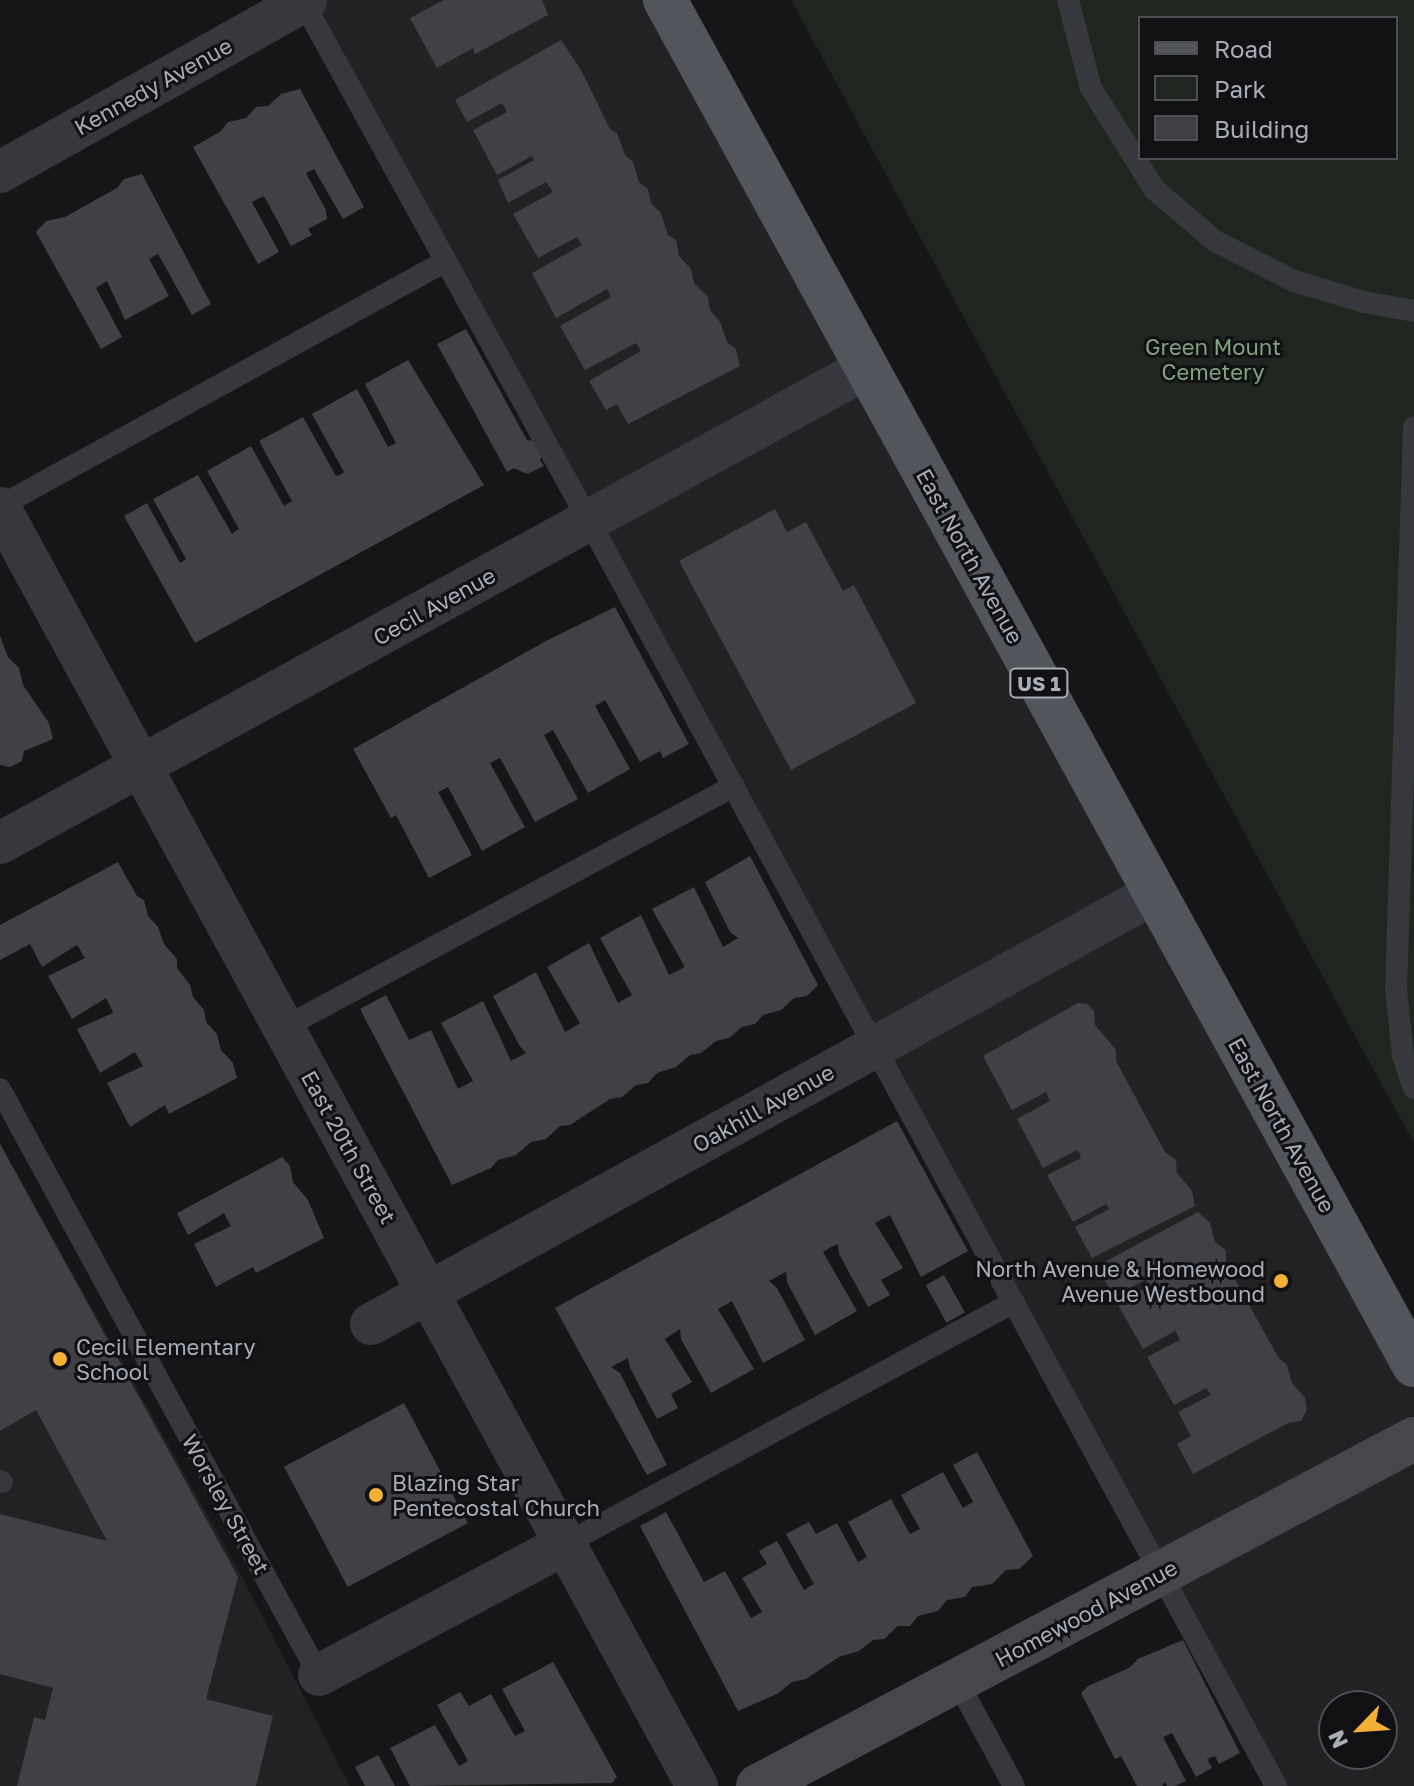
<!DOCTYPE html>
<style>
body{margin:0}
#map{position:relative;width:1414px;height:1786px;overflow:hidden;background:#161618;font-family:"Golos Text",sans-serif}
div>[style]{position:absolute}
.built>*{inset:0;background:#222225}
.green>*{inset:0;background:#1e261f}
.building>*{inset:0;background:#404145;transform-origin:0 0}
.lane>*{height:22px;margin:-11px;padding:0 11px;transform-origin:11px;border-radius:11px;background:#37383d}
.street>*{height:42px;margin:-21px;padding:0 21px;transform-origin:21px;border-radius:21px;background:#37383d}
.secondary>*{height:44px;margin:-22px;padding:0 22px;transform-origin:22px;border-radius:22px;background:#45474d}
.primary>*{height:44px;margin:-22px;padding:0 22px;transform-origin:22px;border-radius:22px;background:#53555c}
.dots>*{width:22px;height:22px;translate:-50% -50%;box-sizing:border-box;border:4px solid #111113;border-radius:50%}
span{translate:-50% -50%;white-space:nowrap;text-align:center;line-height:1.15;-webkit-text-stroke:6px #111113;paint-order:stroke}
.shield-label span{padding:2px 6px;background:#111113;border:2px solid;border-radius:6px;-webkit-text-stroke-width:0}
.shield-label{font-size:20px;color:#a8adb8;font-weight:700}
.street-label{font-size:22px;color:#a8adb8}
.park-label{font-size:22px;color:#7fa381}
.poi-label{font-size:22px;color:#a8adb8}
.right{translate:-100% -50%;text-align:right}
.left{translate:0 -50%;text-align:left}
.legend{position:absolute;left:1138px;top:16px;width:260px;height:144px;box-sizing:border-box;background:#111113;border:2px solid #4d4f55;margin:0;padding:10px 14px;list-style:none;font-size:24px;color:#a8adb8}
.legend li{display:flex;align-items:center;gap:16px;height:40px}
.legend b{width:40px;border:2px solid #4d4f55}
.north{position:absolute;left:1318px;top:1690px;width:80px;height:80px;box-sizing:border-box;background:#111113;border:2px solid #4d4f55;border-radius:50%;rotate:245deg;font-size:22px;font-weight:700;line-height:32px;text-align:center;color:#a8adb8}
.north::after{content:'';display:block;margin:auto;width:28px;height:36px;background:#f2b134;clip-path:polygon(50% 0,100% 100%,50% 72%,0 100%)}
</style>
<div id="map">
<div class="built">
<i style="clip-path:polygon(evenodd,303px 0,676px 0,1414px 1364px,1414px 1786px,1276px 1786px,303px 0,1334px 1706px,1382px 1706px,1382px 1754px,1334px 1754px,1334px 1706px)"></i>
<i style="clip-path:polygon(0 1143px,241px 1575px,350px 1786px,0 1786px)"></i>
</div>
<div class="green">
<i style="clip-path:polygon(evenodd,791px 0,1414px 0,1414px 1143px,1372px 1067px,791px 0,1140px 18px,1396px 18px,1396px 158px,1140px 158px,1140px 18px)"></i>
</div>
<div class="building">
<i style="clip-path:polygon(444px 0,542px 0,548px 15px,475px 54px,473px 48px,437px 68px,410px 18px)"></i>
<i style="clip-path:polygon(561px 40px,581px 70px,610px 129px,617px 133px,625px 155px,633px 162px,639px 182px,648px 189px,651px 203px,661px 213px,668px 235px,676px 240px,679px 256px,691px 269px,694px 283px,708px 297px,710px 310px,720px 322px,727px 342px,736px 349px,740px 366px,628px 424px,617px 404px,606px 410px,589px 381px,641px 351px,636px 343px,585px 370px,560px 326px,611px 297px,607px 289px,556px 318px,532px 273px,582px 245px,577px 237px,538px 258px,513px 214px,553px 192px,546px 182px,508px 203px,498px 180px,534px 160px,532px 156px,497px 175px,473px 130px,507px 112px,502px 103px,467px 122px,455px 100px)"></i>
<i style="clip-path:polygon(300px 89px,364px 207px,343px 219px,314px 169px,306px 173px,326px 210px,327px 219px,308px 229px,312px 235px,291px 246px,264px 196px,252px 202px,279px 252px,258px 264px,193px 147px,220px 132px,228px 122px,246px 118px,256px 107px,268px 106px,281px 94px)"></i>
<i style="clip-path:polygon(142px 174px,211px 304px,192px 315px,158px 254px,149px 259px,169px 296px,125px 320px,107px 281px,96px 288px,122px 337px,101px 349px,36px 232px,46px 221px,65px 217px,117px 188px,124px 179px)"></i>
<i style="clip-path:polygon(466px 329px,527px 440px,537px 441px,545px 451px,540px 460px,544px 466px,527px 474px,514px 468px,507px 472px,437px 344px)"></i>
<i style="clip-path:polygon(408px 360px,484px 485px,195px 643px,124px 516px,147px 503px,180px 563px,186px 559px,153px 499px,198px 475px,232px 534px,239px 529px,207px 471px,251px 446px,284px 506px,292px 501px,259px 441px,303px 417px,336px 476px,340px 475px,344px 472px,312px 414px,357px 389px,388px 447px,396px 443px,365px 384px)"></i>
<i style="clip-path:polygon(775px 509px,787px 532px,806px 522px,843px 591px,854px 585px,916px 703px,791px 770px,679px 561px)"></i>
<i style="clip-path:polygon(615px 607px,689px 744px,663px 758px,660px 751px,640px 762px,605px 700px,595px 706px,630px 769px,588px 793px,553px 730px,544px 735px,578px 799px,535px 822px,500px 758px,490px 763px,525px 827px,482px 851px,448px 787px,438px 792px,472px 855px,429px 878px,396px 815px,391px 818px,353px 749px,546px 641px)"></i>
<i style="clip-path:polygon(0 636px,8px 657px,19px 668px,23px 685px,49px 723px,53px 739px,24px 751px,22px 761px,10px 767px,0 765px)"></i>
<i style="clip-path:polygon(750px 856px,818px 985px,807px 996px,794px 998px,781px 1010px,763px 1015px,755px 1024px,742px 1027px,729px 1038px,716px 1041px,701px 1053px,690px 1055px,676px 1067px,657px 1073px,648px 1083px,636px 1085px,622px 1097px,610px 1099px,570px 1125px,560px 1126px,546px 1139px,531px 1142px,516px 1155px,498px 1160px,491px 1168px,452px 1185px,360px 1009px,386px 995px,409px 1040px,431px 1030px,458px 1089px,473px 1081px,441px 1023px,483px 1001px,511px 1061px,526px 1053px,519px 1045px,493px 996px,536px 972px,565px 1032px,574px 1027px,580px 1023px,547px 967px,589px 943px,618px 1003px,632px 995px,600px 938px,641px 915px,669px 975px,685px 967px,652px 909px,694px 887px,723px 947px,738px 938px,730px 932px,705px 882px)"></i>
<i style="clip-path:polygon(118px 862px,137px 896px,144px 900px,148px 916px,158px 927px,164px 944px,177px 959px,177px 968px,190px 985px,193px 997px,204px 1010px,206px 1022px,217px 1034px,221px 1050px,233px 1063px,237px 1078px,169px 1114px,165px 1105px,130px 1127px,107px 1083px,143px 1066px,135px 1052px,100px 1073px,77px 1029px,113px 1013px,112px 1010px,106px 998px,72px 1019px,48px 976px,85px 958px,77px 945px,42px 967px,30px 944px,0 960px,0 925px)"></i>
<i style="clip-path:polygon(1078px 1003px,1087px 1004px,1094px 1011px,1095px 1025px,1116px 1050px,1116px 1061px,1165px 1152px,1176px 1160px,1177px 1173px,1192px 1191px,1195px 1206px,1092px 1258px,1075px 1227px,1109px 1209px,1106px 1204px,1073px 1222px,1047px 1175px,1081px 1158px,1079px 1152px,1077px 1150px,1043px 1168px,1017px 1119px,1050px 1101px,1046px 1092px,1012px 1110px,983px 1056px)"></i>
<i style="clip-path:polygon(897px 1121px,968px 1251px,921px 1277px,890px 1215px,875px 1223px,903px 1268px,881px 1280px,890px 1295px,868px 1307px,839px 1254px,838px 1244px,831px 1247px,823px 1252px,857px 1311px,815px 1335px,787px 1282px,786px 1272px,769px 1281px,777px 1288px,805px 1340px,763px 1363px,732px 1301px,718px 1309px,754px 1369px,711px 1393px,681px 1339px,680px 1329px,665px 1339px,692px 1382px,671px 1394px,678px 1408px,657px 1419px,630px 1368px,628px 1358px,611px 1367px,620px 1373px,667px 1465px,647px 1475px,555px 1308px)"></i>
<i style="clip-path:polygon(0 1144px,238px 1577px,206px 1699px,273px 1716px,256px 1786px,17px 1786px,34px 1717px,45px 1720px,53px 1688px,0 1674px,0 1514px,107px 1541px,36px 1410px,0 1431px)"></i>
<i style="clip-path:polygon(282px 1157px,290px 1166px,293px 1182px,308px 1200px,324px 1238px,256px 1273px,253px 1267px,216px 1287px,194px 1244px,231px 1226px,226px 1217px,224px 1213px,188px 1235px,177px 1213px)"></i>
<i style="clip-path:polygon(1198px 1212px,1210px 1223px,1215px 1242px,1226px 1250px,1226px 1263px,1278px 1357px,1287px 1365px,1292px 1383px,1305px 1398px,1307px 1410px,1301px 1421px,1288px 1423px,1193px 1474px,1177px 1444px,1191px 1436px,1178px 1412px,1211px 1395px,1206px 1388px,1174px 1405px,1147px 1357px,1180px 1340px,1178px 1336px,1175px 1331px,1143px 1349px,1117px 1303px,1149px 1286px,1146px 1279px,1114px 1297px,1097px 1266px)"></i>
<i style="left:944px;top:1275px;width:43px;height:21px;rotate:61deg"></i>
<i style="left:404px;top:1403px;width:136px;height:136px;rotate:62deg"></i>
<i style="clip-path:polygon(977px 1452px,1033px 1556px,1019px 1569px,1006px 1570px,992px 1584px,972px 1587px,965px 1597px,947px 1600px,938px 1611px,918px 1616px,910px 1626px,898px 1626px,884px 1639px,873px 1640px,859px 1651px,839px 1657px,806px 1679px,792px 1682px,777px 1694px,738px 1711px,640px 1526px,666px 1512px,704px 1582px,725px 1571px,751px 1618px,762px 1612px,742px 1578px,767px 1564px,759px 1551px,777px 1541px,804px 1590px,814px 1584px,786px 1534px,809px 1522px,816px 1534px,837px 1523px,858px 1562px,867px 1557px,848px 1522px,891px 1499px,910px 1534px,920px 1529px,901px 1495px,943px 1472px,963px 1508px,973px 1502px,953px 1465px)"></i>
<i style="clip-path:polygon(1183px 1640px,1240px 1753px,1219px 1764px,1215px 1756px,1207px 1759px,1212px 1768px,1196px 1777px,1172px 1733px,1163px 1737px,1186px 1781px,1175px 1786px,1167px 1786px,1165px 1782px,1162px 1786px,1137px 1786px,1121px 1756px,1115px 1759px,1081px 1693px,1088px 1686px,1129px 1668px,1138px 1659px)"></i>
<i style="clip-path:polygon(553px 1662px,617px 1777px,612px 1783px,410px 1786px,390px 1748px,435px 1725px,459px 1766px,468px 1761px,437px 1705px,460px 1692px,469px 1706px,491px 1694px,515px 1736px,525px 1731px,502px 1689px)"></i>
<i style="clip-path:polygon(378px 1755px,395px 1786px,365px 1786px,355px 1767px)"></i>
</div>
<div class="lane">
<i style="left:302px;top:0;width:595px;rotate:61.15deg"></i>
<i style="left:589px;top:521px;width:1440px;rotate:61.49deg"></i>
<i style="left:1068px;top:0;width:91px;rotate:75.4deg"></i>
<i style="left:1091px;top:88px;width:119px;rotate:58deg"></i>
<i style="left:1154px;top:189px;width:80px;rotate:40.4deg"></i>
<i style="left:1215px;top:241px;width:89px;rotate:26.9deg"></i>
<i style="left:1294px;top:281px;width:73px;rotate:16.7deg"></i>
<i style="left:1364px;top:302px;width:51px;rotate:10.2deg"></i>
<i style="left:1414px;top:427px;width:562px;rotate:91.83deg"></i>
<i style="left:1396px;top:989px;width:67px;rotate:84deg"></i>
<i style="left:1403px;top:1056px;width:34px;rotate:71deg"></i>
<i style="left:0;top:506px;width:509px;rotate:-28.78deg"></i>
<i style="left:283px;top:1028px;width:512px;rotate:-28.22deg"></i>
<i style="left:0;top:1089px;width:667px;rotate:61.44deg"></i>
<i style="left:0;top:1481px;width:2px;rotate:27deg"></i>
<i style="left:565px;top:1544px;width:510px;rotate:-28.32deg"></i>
<i style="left:957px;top:1681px;width:119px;rotate:61.5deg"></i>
</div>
<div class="street">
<i style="left:0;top:172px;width:351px;rotate:-29.3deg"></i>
<i style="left:0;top:508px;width:1456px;rotate:61.39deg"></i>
<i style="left:0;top:843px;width:989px;rotate:-28.72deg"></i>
<i style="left:371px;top:1324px;width:895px;rotate:-28.8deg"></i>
<i style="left:319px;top:1675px;width:279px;rotate:-28deg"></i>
</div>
<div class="secondary">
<i style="left:758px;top:1786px;width:742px;rotate:-27.88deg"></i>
</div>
<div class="primary">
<i style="left:665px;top:0;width:1557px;rotate:61.25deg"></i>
</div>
<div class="dots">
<i style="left:1281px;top:1281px;background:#f2b134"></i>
<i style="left:60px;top:1359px;background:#f2b134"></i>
<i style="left:376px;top:1495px;background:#f2b134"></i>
</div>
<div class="shield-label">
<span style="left:1039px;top:683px">US 1</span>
</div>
<div class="street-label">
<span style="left:153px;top:86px;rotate:-29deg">Kennedy Avenue</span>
<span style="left:970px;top:556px;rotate:61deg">East North Avenue</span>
<span style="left:434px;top:606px;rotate:-29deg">Cecil Avenue</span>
<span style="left:763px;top:1108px;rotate:-29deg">Oakhill Avenue</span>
<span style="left:1282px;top:1125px;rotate:61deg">East North Avenue</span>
<span style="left:349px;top:1147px;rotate:61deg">East 20th Street</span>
<span style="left:226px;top:1504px;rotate:61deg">Worsley Street</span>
<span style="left:1086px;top:1613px;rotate:-28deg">Homewood Avenue</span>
</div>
<div class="park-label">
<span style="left:1213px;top:359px">Green Mount<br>Cemetery</span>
</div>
<div class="poi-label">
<span class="right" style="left:1265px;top:1281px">North Avenue &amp; Homewood<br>Avenue Westbound</span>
<span class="left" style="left:76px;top:1359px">Cecil Elementary<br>School</span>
<span class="left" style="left:392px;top:1495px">Blazing Star<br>Pentecostal Church</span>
</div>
<ul class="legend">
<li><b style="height:10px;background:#53555c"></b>Road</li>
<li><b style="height:22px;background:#1e261f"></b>Park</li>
<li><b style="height:22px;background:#404145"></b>Building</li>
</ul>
<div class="north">N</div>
</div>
